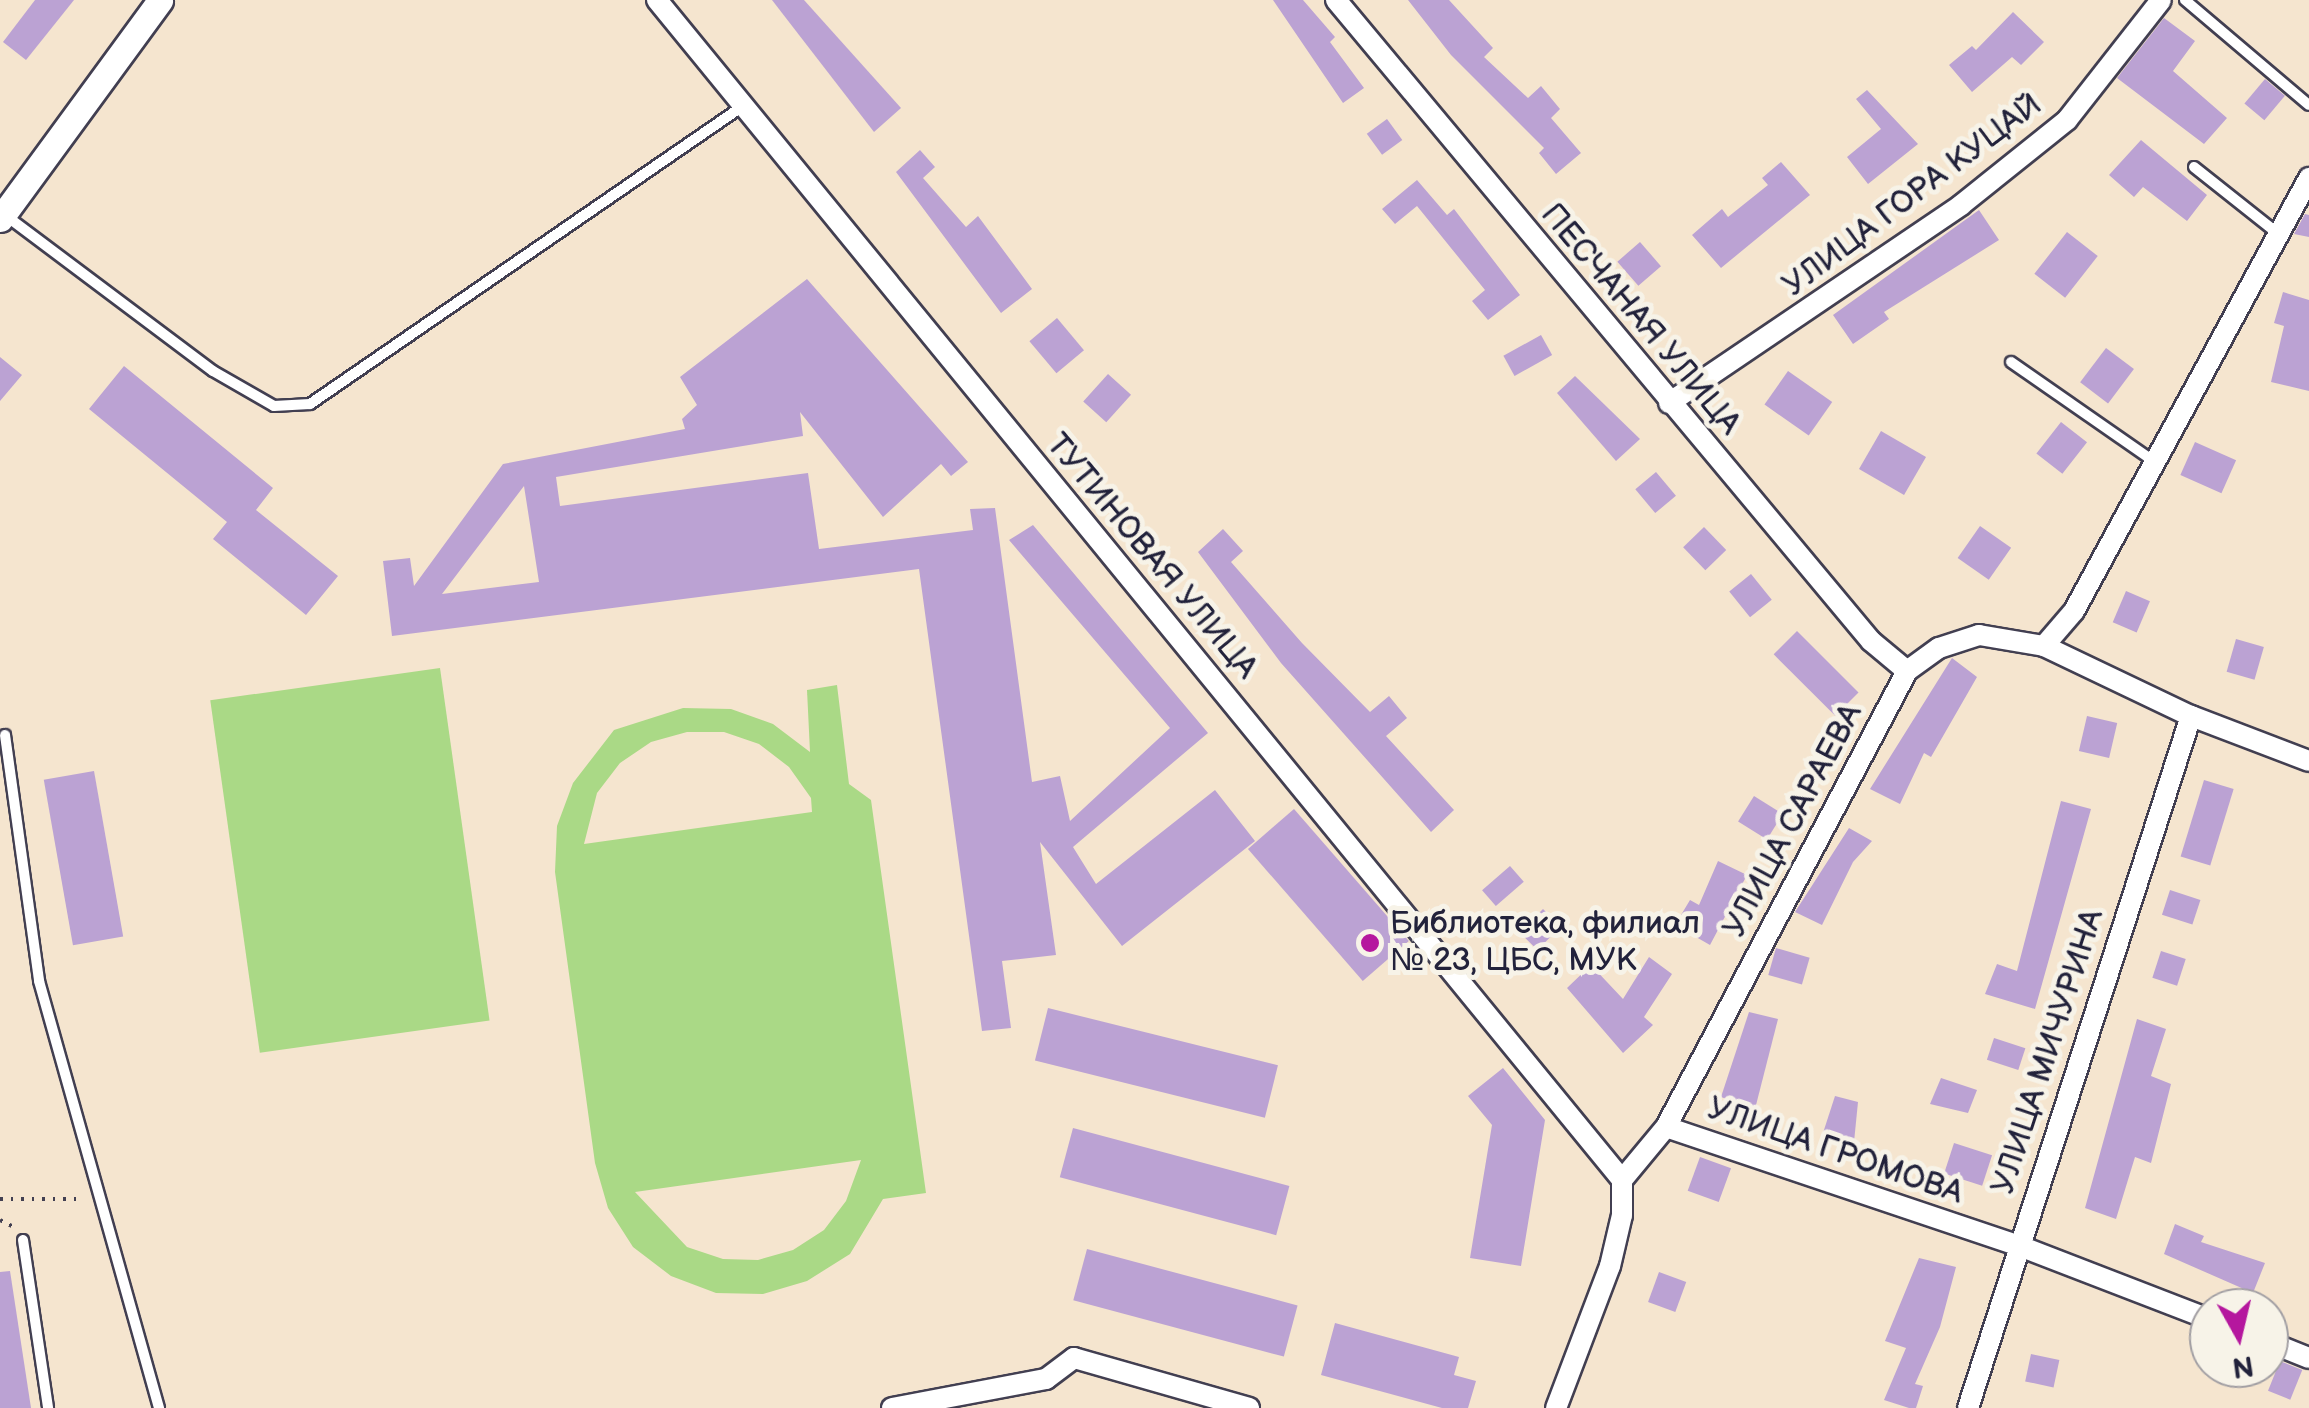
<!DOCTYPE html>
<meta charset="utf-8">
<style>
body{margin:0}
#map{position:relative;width:2309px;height:1408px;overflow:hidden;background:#f5e5cf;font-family:"Balsamiq Sans",sans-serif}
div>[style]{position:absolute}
.green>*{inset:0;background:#aad986;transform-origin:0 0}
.building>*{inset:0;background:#bba2d3;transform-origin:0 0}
.path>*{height:4px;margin-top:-2px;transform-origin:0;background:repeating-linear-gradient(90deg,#423f51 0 2.5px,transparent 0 10.5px)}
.roads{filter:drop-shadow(2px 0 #423f51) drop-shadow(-2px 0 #423f51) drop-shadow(0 2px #423f51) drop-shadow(0 -2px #423f51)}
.service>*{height:10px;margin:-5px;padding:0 5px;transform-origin:5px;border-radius:5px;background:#fff}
.minor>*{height:20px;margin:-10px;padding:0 10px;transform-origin:10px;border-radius:10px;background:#fff}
.tertiary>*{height:25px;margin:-12.5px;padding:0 12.5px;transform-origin:12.5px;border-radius:12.5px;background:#fff}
.dots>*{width:28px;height:28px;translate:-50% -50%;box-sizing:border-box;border:5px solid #f7f3e8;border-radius:50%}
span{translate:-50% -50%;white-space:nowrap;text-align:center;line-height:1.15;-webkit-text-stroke:10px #f7f3e8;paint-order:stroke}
.street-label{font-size:32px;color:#22223b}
.poi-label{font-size:32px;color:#22223b}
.left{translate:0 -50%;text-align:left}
.north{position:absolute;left:2189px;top:1288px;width:100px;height:100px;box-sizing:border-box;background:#f7f3e8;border:2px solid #a29fa3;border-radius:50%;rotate:172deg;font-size:28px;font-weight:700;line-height:40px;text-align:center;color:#22223b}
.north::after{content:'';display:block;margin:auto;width:35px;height:45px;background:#b5179e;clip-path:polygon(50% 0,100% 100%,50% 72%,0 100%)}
</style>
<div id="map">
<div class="green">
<i style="left:440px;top:668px;width:356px;height:232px;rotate:82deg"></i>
<i style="clip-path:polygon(evenodd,837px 685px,849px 784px,871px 800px,926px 1193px,883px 1199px,850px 1254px,807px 1281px,763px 1294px,716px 1293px,671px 1276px,633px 1247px,608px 1208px,595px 1163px,555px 872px,557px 826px,573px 783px,614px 730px,683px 708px,731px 709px,773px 724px,810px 752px,807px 690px,837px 685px,687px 732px,724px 732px,759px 744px,789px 767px,811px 798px,812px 812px,584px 844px,597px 793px,620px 763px,651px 742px,687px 732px,837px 685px,861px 1160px,846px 1201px,824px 1230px,793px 1250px,758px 1260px,723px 1259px,687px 1247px,635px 1192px,861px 1160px)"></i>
</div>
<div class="building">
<i style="clip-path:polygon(35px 0,74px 0,26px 60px,3px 42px)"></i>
<i style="clip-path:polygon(772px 0,804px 0,901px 108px,874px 132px)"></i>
<i style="clip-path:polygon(1273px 0,1303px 0,1335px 37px,1330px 42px,1364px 88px,1343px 103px)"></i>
<i style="clip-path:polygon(1408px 0,1449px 0,1493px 48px,1484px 57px,1528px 98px,1541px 86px,1560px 109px,1551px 118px,1581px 153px,1556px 174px,1539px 153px,1544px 148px,1451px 55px)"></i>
<i style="clip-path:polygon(2013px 12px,2044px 42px,2021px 65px,2012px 57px,1972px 92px,1949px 65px,1972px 46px,1976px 50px)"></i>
<i style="clip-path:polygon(2164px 18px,2195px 41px,2173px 71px,2227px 118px,2204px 144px,2117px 78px)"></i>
<i style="left:2265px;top:79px;width:26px;height:32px;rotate:40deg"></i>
<i style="clip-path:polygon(1867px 90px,1918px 144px,1868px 184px,1847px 157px,1881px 129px,1856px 99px)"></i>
<i style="left:1387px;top:119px;width:26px;height:25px;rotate:54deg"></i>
<i style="clip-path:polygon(2141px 140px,2207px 195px,2187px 221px,2143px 187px,2134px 197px,2109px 175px)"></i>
<i style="clip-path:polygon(920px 150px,935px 167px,923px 178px,966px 227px,978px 216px,1032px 289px,1001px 313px,896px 172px)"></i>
<i style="clip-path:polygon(1781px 162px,1810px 195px,1721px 268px,1692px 235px,1722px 209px,1728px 217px,1768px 185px,1762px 178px)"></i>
<i style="clip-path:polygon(1417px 180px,1447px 215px,1454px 209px,1520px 295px,1488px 320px,1472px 301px,1485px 290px,1417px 206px,1395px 224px,1382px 209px)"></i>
<i style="clip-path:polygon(1979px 210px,1999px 240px,1884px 312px,1889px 319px,1853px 344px,1833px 315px)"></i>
<i style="clip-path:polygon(2305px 214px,2309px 215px,2309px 237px,2294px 234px)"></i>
<i style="left:2067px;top:232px;width:39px;height:53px;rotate:38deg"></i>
<i style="left:1640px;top:242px;width:32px;height:30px;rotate:49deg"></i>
<i style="clip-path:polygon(evenodd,807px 279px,968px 462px,951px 476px,941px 464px,883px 517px,800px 412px,803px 436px,556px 477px,560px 506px,808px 473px,819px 549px,973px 530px,970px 509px,995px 508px,1032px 782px,1060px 776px,1070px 821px,1170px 728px,1009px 540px,1033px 525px,1208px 733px,1073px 847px,1096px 884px,1215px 790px,1255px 841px,1122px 946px,1040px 842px,1056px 955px,1002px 961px,1011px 1028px,982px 1031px,919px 569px,392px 636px,383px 561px,410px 558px,414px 586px,503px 464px,685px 429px,682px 419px,697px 405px,680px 377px,807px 279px,524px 486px,539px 582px,442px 594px,524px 486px)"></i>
<i style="clip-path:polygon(2283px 292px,2309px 300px,2309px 391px,2271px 382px,2284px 326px,2274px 323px)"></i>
<i style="left:1057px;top:318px;width:42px;height:36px;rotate:50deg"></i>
<i style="left:1541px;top:335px;width:23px;height:43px;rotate:61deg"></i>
<i style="left:2106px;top:348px;width:35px;height:43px;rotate:37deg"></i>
<i style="clip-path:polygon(0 357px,22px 375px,0 401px)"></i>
<i style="clip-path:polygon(124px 366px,273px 488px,256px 510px,338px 576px,306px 615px,213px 539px,227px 522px,89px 409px)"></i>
<i style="left:1788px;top:371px;width:54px;height:41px;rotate:35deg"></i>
<i style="left:1108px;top:374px;width:31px;height:37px;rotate:42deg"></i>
<i style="clip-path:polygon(1575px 376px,1640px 439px,1616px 461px,1557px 393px)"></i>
<i style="left:2061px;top:422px;width:33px;height:40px;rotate:38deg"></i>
<i style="left:1881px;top:431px;width:52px;height:44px;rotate:30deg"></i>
<i style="left:2195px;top:442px;width:45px;height:36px;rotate:24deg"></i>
<i style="left:1656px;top:472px;width:31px;height:27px;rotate:50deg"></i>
<i style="left:1980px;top:526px;width:38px;height:39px;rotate:35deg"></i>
<i style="left:1704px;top:527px;width:32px;height:29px;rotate:46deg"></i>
<i style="clip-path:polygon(1223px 529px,1243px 551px,1231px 562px,1302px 643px,1370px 712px,1389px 696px,1407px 718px,1386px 736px,1454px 810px,1431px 832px,1281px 663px,1198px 552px)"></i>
<i style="left:1751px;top:574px;width:33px;height:28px;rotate:51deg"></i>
<i style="left:2126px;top:591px;width:26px;height:34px;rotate:23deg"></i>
<i style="left:1797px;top:631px;width:87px;height:33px;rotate:45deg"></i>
<i style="left:2236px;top:639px;width:29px;height:34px;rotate:16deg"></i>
<i style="clip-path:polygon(1952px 658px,1977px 677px,1931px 757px,1924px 753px,1900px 804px,1870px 789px)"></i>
<i style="left:2087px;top:716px;width:31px;height:36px;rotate:13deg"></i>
<i style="left:94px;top:771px;width:168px;height:51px;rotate:80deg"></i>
<i style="left:2204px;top:780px;width:31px;height:80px;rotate:17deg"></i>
<i style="left:1754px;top:796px;width:34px;height:30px;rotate:32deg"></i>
<i style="clip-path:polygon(2061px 801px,2091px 809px,2035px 1009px,1985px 994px,1997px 964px,2017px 971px)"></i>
<i style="left:1294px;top:809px;width:175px;height:61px;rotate:49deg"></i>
<i style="clip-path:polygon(1849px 828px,1872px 841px,1853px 862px,1822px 925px,1795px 912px)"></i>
<i style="clip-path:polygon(1718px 861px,1747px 875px,1710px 945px,1675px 925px,1690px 900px,1699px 905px)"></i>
<i style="left:1510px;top:866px;width:21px;height:37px;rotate:49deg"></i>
<i style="left:2170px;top:890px;width:32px;height:26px;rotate:18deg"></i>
<i style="left:1543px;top:909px;width:25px;height:33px;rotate:45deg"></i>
<i style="left:1776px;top:948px;width:35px;height:28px;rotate:16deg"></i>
<i style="left:2161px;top:951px;width:26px;height:28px;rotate:18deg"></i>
<i style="clip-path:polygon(1649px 957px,1672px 974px,1644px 1017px,1653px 1025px,1623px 1053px,1567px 988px,1591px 965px,1623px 999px)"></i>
<i style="left:1048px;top:1008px;width:237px;height:54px;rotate:14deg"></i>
<i style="clip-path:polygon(1749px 1012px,1778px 1019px,1755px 1109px,1721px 1097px)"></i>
<i style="clip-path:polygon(2137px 1019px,2166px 1029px,2151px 1076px,2171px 1084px,2151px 1163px,2135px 1157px,2116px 1219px,2085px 1208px)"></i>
<i style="left:1994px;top:1038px;width:33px;height:23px;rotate:18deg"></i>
<i style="clip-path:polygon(1503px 1068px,1545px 1120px,1521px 1266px,1470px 1258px,1492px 1125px,1468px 1096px)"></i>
<i style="clip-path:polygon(1941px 1078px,1977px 1090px,1968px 1113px,1930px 1104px)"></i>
<i style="clip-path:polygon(1835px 1096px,1858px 1102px,1854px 1142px,1823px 1133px)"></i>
<i style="left:1073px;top:1128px;width:224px;height:51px;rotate:15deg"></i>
<i style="left:1954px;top:1143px;width:40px;height:32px;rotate:18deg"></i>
<i style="left:1700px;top:1157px;width:33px;height:36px;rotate:20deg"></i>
<i style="clip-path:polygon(2175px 1224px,2204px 1236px,2201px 1242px,2265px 1263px,2253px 1293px,2164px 1254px)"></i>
<i style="left:1087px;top:1249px;width:218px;height:53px;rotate:15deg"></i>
<i style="clip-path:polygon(1919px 1258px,1956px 1267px,1940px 1327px,1915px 1384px,1923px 1386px,1916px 1408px,1909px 1408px,1884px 1400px,1906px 1348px,1885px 1341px)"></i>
<i style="clip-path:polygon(10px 1271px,31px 1408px,0 1408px,0 1272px)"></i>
<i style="left:1659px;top:1272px;width:29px;height:32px;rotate:20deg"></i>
<i style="clip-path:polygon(1335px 1323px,1459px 1357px,1454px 1375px,1476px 1381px,1468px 1408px,1442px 1408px,1321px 1375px)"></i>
<i style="clip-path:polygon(2194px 1328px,2209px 1332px,2209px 1348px,2190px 1340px)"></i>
<i style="left:2031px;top:1354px;width:29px;height:28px;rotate:12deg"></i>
<i style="left:2280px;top:1361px;width:24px;height:32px;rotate:22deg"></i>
</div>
<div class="path">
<i style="left:0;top:1199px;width:83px"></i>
<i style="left:0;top:1220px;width:16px;rotate:27deg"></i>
</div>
<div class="roads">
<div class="service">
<i style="left:2185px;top:0;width:162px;rotate:40.3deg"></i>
<i style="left:2194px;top:167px;width:105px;rotate:38.4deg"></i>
<i style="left:5px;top:215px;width:260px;rotate:36.9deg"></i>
<i style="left:213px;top:371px;width:70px;rotate:29.8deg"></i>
<i style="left:274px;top:406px;width:36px;rotate:-3deg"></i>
<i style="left:310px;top:404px;width:522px;rotate:-34.54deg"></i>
<i style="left:2011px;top:362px;width:172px;rotate:34.8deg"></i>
<i style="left:5px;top:735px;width:248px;rotate:82.1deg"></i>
<i style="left:39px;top:981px;width:444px;rotate:74.3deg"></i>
<i style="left:23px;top:1240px;width:170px;rotate:81.5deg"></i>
</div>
<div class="minor">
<i style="left:657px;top:0;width:1524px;rotate:50.72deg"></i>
<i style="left:1622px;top:1180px;width:35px;rotate:90deg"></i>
<i style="left:1622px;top:1215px;width:52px;rotate:103.2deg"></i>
<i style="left:1610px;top:1266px;width:152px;rotate:110.8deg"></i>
<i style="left:1336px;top:0;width:835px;rotate:50.15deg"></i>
<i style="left:1871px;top:641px;width:47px;rotate:39.8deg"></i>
<i style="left:1669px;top:403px;width:353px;rotate:-34.1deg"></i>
<i style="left:1961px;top:205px;width:136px;rotate:-38.7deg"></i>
<i style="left:2067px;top:120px;width:152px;rotate:-51.9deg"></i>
<i style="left:2044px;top:646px;width:46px;rotate:-49.4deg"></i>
<i style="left:2074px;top:611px;width:493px;rotate:-61.5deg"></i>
<i style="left:1666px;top:1127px;width:370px;rotate:18.6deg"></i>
<i style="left:2017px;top:1245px;width:206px;rotate:21.1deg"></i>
<i style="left:1622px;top:1180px;width:69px;rotate:-50.3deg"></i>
<i style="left:1666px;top:1127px;width:516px;rotate:-62.14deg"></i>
<i style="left:1907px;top:671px;width:39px;rotate:-36deg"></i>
<i style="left:1939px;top:648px;width:42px;rotate:-18deg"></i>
<i style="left:1979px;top:635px;width:66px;rotate:9.6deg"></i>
<i style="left:2044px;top:646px;width:163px;rotate:25.5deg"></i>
<i style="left:2191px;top:716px;width:126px;rotate:20.9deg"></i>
<i style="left:2269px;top:1342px;width:43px;rotate:21.8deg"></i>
<i style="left:892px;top:1408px;width:157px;rotate:-10.7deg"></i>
<i style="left:1046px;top:1379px;width:35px;rotate:-37deg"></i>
<i style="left:1074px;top:1358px;width:182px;rotate:15.9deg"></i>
<i style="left:1968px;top:1408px;width:727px;rotate:-72.14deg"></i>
</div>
<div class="tertiary">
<i style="left:0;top:219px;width:271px;rotate:-53.8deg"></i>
</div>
</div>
<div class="dots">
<i style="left:1370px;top:943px;background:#b5179e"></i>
</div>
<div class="street-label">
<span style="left:1913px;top:196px;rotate:-37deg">УЛИЦА ГОРА КУЦАЙ</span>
<span style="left:1640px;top:320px;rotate:50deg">ПЕСЧАНАЯ УЛИЦА</span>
<span style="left:1151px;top:557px;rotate:50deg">ТУТИНОВАЯ УЛИЦА</span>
<span style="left:1794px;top:821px;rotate:-62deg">УЛИЦА САРАЕВА</span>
<span style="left:2049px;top:1052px;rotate:-72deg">УЛИЦА МИЧУРИНА</span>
<span style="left:1835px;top:1152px;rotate:19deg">УЛИЦА ГРОМОВА</span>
</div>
<div class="poi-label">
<span class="left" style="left:1390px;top:943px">Библиотека, филиал<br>№ 23, ЦБС, МУК</span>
</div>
<div class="north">N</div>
</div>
